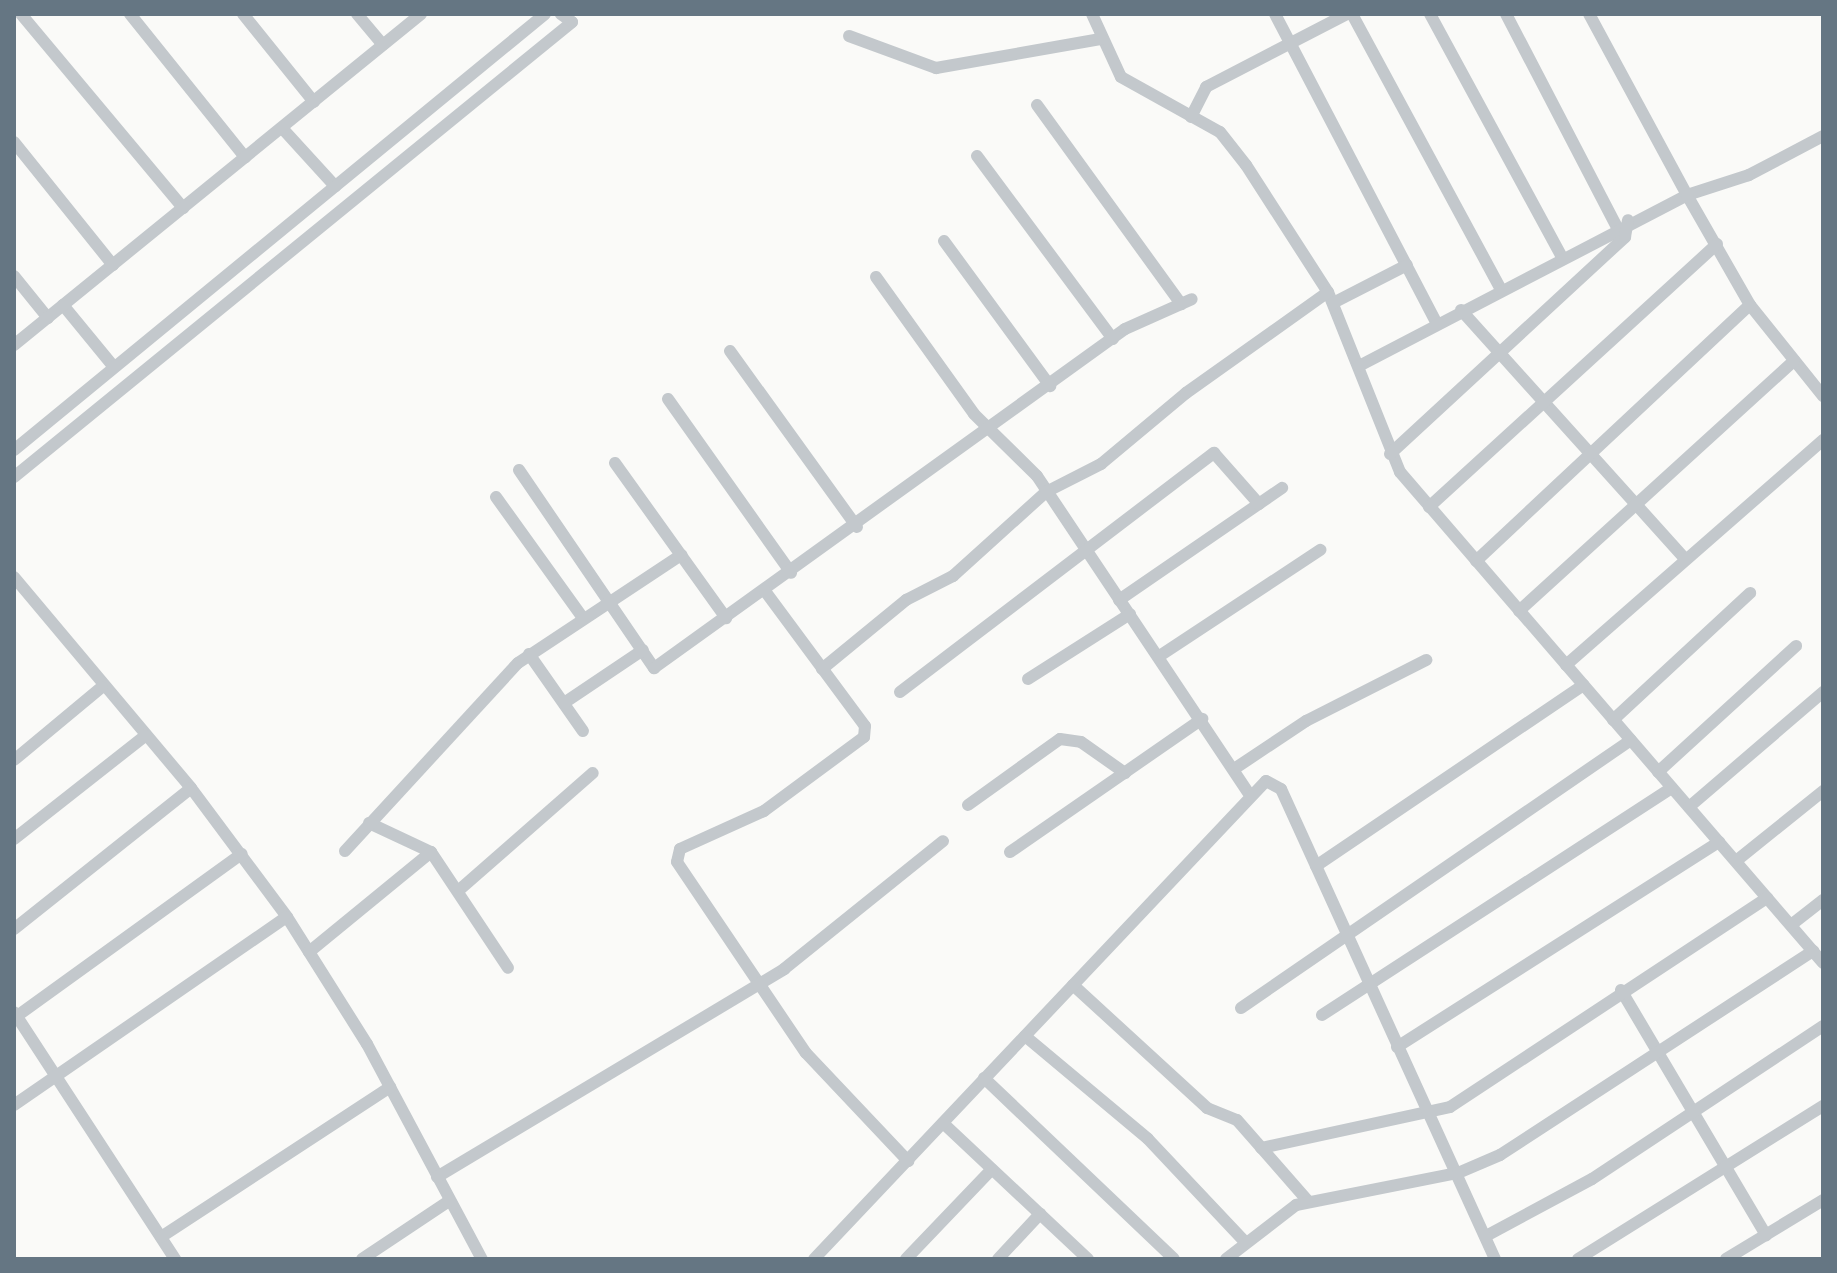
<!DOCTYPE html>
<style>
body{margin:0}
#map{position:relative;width:1837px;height:1273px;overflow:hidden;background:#fafaf8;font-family:Roboto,sans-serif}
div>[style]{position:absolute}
.street>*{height:12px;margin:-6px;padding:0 6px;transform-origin:6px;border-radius:6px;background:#c3c8cc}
span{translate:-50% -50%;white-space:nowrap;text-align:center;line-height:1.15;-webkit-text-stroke:8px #fff;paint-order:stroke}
.frame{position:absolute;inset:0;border:16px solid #657683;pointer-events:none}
</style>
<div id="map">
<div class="street">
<i style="left:21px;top:14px;width:253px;rotate:50.1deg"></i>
<i style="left:130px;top:14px;width:184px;rotate:51.2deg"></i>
<i style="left:243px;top:14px;width:113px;rotate:51.1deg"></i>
<i style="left:357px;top:14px;width:40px;rotate:50deg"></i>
<i style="left:1092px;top:14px;width:69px;rotate:65.3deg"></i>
<i style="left:1121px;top:77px;width:113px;rotate:29.1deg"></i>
<i style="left:1220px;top:132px;width:42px;rotate:51.8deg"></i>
<i style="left:1246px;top:165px;width:151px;rotate:57.2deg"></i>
<i style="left:1328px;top:292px;width:194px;rotate:68.2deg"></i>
<i style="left:1400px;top:472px;width:648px;rotate:49.25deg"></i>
<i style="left:1275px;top:14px;width:350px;rotate:62.4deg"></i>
<i style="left:1352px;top:14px;width:313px;rotate:61.6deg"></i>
<i style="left:1430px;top:14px;width:274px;rotate:61.5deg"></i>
<i style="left:1506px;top:14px;width:238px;rotate:62.5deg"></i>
<i style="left:849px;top:36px;width:93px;rotate:20.2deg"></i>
<i style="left:936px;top:68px;width:167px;rotate:-10deg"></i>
<i style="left:1037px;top:105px;width:246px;rotate:54.1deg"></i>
<i style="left:1191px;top:117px;width:34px;rotate:-63deg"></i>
<i style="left:1206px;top:87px;width:159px;rotate:-27.4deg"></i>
<i style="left:282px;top:128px;width:79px;rotate:47.6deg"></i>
<i style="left:1823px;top:136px;width:84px;rotate:152.2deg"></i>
<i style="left:1749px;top:175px;width:65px;rotate:162.1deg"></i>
<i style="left:1687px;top:195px;width:127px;rotate:60.2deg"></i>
<i style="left:1750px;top:305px;width:117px;rotate:51.3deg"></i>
<i style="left:14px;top:142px;width:158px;rotate:51.2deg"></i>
<i style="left:977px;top:156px;width:228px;rotate:53.4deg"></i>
<i style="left:944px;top:241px;width:180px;rotate:53.8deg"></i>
<i style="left:14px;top:276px;width:54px;rotate:51deg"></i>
<i style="left:876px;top:277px;width:168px;rotate:54.4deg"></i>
<i style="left:974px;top:414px;width:88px;rotate:44.5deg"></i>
<i style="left:1037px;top:476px;width:380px;rotate:56.3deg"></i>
<i style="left:1333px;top:303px;width:83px;rotate:-27.2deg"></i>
<i style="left:63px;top:305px;width:80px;rotate:50.6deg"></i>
<i style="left:1461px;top:310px;width:335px;rotate:48deg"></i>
<i style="left:14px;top:345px;width:525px;rotate:-39.12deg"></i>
<i style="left:730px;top:351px;width:217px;rotate:54.2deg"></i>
<i style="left:1359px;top:366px;width:370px;rotate:-27.5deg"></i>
<i style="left:1687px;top:195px;width:206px;rotate:-118.4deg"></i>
<i style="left:668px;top:399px;width:213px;rotate:54.7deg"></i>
<i style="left:14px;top:450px;width:687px;rotate:-39.39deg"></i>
<i style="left:1390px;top:454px;width:320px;rotate:-42.7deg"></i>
<i style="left:1625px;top:237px;width:17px;rotate:-80deg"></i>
<i style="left:615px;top:463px;width:191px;rotate:54.4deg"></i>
<i style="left:519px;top:470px;width:240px;rotate:55.7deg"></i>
<i style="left:654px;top:668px;width:580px;rotate:-35.74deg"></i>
<i style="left:1125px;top:329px;width:73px;rotate:-24.1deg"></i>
<i style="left:14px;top:477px;width:720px;rotate:-39.19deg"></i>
<i style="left:572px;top:22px;width:14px;rotate:-144deg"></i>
<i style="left:496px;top:497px;width:149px;rotate:54.3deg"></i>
<i style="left:1429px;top:507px;width:390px;rotate:-42.4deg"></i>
<i style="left:1476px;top:561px;width:375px;rotate:-43.1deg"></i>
<i style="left:14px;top:577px;width:275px;rotate:50deg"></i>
<i style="left:191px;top:788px;width:161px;rotate:53.3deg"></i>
<i style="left:287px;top:917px;width:150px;rotate:57.8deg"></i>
<i style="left:367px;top:1044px;width:244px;rotate:61.9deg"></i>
<i style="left:765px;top:591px;width:168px;rotate:53.5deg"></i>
<i style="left:865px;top:726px;width:11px;rotate:95deg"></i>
<i style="left:864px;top:737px;width:124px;rotate:143.5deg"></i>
<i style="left:764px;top:811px;width:92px;rotate:155.7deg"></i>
<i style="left:680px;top:849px;width:13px;rotate:103deg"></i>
<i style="left:677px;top:862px;width:230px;rotate:56deg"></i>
<i style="left:806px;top:1053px;width:149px;rotate:46.6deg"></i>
<i style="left:1119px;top:600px;width:198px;rotate:-34.5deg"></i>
<i style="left:1519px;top:611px;width:372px;rotate:-42.3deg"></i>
<i style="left:529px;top:654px;width:94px;rotate:55deg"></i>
<i style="left:1161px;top:655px;width:191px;rotate:-33.4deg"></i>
<i style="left:1566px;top:665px;width:342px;rotate:-41.2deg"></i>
<i style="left:822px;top:669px;width:109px;rotate:-39.4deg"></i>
<i style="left:906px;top:600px;width:53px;rotate:-27.1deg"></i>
<i style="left:953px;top:576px;width:125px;rotate:-42.1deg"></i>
<i style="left:1046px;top:492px;width:62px;rotate:-27deg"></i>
<i style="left:1101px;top:464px;width:111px;rotate:-39.9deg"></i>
<i style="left:1186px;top:393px;width:174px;rotate:-35.4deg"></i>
<i style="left:1028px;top:679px;width:121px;rotate:-32.5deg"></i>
<i style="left:900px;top:692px;width:395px;rotate:-37.3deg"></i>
<i style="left:1214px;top:453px;width:68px;rotate:48.6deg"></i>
<i style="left:564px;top:703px;width:95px;rotate:-33.9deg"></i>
<i style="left:1613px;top:720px;width:187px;rotate:-42.8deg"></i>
<i style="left:14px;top:760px;width:114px;rotate:-39.7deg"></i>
<i style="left:1234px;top:769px;width:87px;rotate:-33.7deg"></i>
<i style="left:1306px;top:721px;width:135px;rotate:-26.9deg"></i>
<i style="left:1658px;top:772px;width:187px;rotate:-42.4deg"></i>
<i style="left:968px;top:805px;width:113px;rotate:-35.7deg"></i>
<i style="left:1060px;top:739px;width:21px;rotate:8deg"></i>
<i style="left:1081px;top:742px;width:54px;rotate:35.2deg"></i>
<i style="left:1689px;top:807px;width:177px;rotate:-40.6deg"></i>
<i style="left:369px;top:823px;width:68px;rotate:25.1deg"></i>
<i style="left:431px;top:852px;width:139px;rotate:56.4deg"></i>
<i style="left:14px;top:839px;width:167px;rotate:-38.2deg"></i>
<i style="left:345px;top:851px;width:255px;rotate:-47.4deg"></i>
<i style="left:518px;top:663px;width:196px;rotate:-33.5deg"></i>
<i style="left:1010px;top:852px;width:234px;rotate:-34.7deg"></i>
<i style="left:1736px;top:861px;width:112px;rotate:-38.8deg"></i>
<i style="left:1316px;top:866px;width:323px;rotate:-34.1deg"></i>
<i style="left:458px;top:891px;width:179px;rotate:-41.2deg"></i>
<i style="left:1791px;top:925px;width:41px;rotate:-38deg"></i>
<i style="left:14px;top:929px;width:226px;rotate:-38.5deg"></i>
<i style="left:309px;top:952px;width:158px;rotate:-39.3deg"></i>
<i style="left:1073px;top:985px;width:182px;rotate:42.5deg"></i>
<i style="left:1207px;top:1108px;width:32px;rotate:22deg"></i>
<i style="left:1237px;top:1120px;width:108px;rotate:48.8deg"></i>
<i style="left:1621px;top:990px;width:285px;rotate:59.4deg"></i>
<i style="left:1241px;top:1008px;width:473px;rotate:-34.5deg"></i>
<i style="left:14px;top:1012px;width:295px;rotate:56.9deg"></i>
<i style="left:1322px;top:1015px;width:417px;rotate:-33deg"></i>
<i style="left:17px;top:1016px;width:277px;rotate:-35.8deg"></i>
<i style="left:1025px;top:1036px;width:160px;rotate:39.9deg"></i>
<i style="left:1148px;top:1139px;width:140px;rotate:46.7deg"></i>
<i style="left:1397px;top:1047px;width:382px;rotate:-32.5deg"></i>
<i style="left:984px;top:1078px;width:262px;rotate:43.6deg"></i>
<i style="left:14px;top:1105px;width:331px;rotate:-34.6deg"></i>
<i style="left:943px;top:1123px;width:199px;rotate:43.2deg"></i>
<i style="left:1261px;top:1148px;width:193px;rotate:-12.2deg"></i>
<i style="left:1450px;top:1107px;width:380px;rotate:-33.4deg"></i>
<i style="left:437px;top:1177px;width:405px;rotate:-30.9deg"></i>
<i style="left:784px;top:969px;width:204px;rotate:-38.8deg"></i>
<i style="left:1486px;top:1236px;width:120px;rotate:-28.3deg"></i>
<i style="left:1592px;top:1179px;width:277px;rotate:-33.5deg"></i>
<i style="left:161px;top:1237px;width:274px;rotate:-33.2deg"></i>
<i style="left:362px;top:1259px;width:105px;rotate:-33.7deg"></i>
<i style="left:814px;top:1259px;width:658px;rotate:-46.6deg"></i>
<i style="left:1266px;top:781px;width:17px;rotate:28deg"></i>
<i style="left:1281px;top:789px;width:516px;rotate:65.52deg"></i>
<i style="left:906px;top:1259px;width:124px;rotate:-46.3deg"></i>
<i style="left:998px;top:1259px;width:62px;rotate:-47deg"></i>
<i style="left:1226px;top:1259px;width:88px;rotate:-37.6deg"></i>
<i style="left:1296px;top:1205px;width:165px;rotate:-11.2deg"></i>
<i style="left:1458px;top:1173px;width:46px;rotate:-23.2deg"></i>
<i style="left:1500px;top:1155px;width:374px;rotate:-33.1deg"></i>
<i style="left:1578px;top:1259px;width:289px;rotate:-32deg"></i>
<i style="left:1726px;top:1259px;width:114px;rotate:-31.3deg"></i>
</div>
<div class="frame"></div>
</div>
